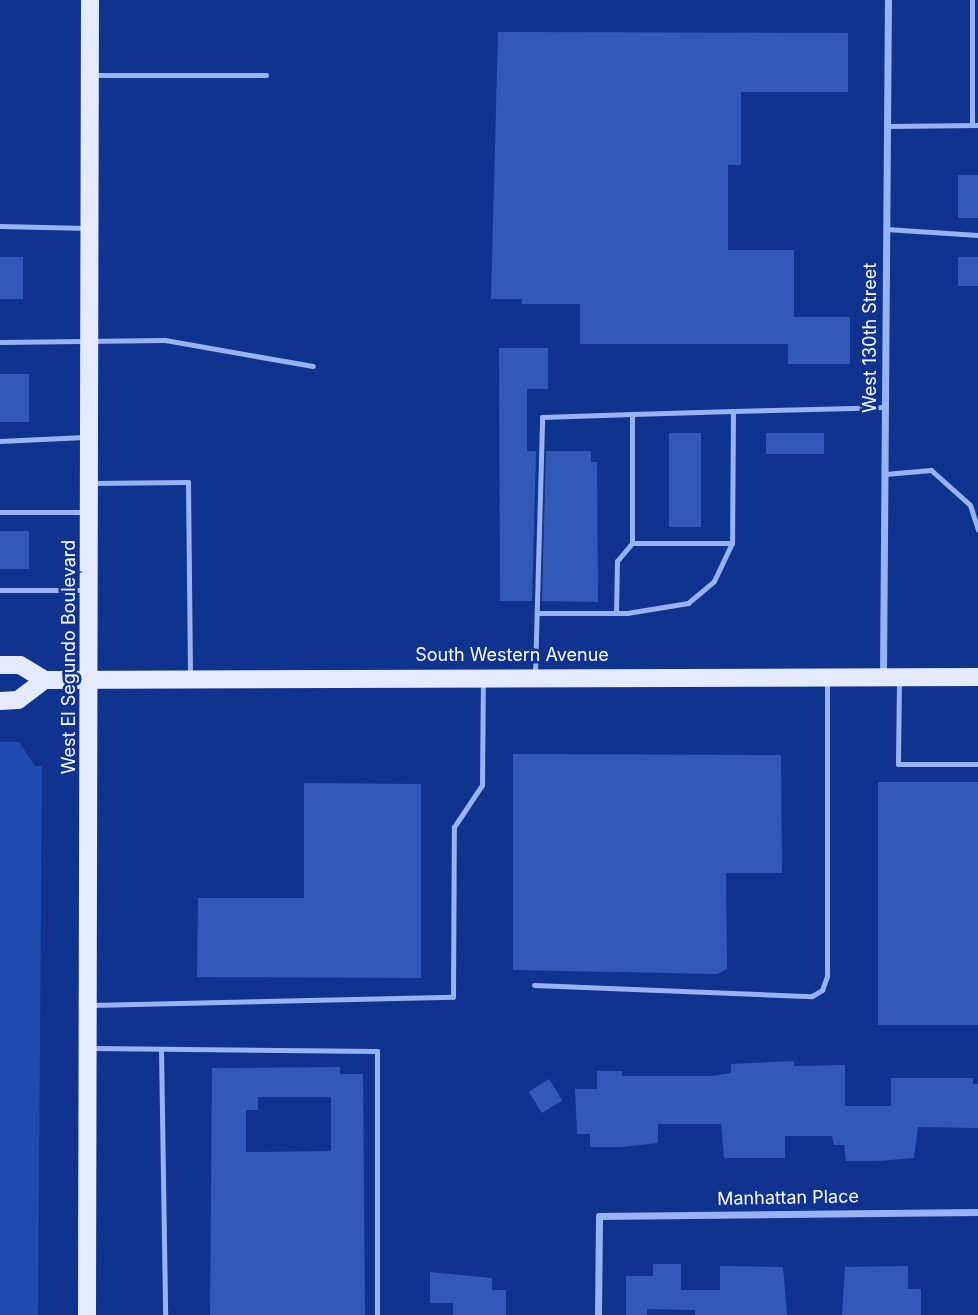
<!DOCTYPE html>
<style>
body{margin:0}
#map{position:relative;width:978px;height:1315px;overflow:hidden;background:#0f338f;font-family:Inter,sans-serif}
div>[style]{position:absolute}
.green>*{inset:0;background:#204baf}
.building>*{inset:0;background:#3359b7;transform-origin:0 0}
.service>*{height:5px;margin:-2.5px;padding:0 2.5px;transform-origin:2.5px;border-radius:2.5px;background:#98b3f3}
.minor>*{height:7px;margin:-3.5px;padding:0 3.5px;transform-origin:3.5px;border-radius:3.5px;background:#98b3f3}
.primary>*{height:18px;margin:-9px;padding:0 9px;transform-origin:9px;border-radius:9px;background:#e4eaff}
span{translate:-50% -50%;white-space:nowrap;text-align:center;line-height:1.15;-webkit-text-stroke:5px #0f338f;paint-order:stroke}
.street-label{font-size:18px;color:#fff}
</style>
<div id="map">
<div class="green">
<i style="clip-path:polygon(0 742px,19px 742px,35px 766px,42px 766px,38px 1315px,0 1315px)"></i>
</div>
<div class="building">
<i style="clip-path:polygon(498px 32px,848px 33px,848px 92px,741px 92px,741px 165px,728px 165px,728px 250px,794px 250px,794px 317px,850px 317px,850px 364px,788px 364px,788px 344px,580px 344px,580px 304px,522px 304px,522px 299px,491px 299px)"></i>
<i style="left:958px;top:175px;width:20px;height:43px"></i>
<i style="left:0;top:257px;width:23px;height:42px"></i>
<i style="left:958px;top:257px;width:20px;height:29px"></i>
<i style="clip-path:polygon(499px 348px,548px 348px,548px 389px,527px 389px,527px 451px,536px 451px,532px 601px,500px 601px)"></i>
<i style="left:0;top:374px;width:29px;height:48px"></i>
<i style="left:669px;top:433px;width:32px;height:94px"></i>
<i style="left:824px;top:433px;width:21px;height:58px;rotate:90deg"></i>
<i style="clip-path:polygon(546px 451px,591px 451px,591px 462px,597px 462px,598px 602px,542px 601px)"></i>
<i style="left:0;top:531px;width:29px;height:38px"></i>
<i style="clip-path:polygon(513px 754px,781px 755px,782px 873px,726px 873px,727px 969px,717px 974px,513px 970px)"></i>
<i style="left:978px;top:782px;width:243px;height:100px;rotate:90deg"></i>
<i style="clip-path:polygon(304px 783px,421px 784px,421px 978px,197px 977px,198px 898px,304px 898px)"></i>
<i style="clip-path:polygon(794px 1061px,794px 1066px,845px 1065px,845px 1106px,891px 1106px,891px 1078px,973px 1078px,973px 1084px,978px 1084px,978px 1128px,918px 1127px,914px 1158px,878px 1161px,846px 1161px,844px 1145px,834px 1145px,832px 1136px,785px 1136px,785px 1158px,724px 1158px,721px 1124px,658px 1124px,658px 1143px,622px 1147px,590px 1147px,590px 1134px,577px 1134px,575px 1089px,597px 1089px,597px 1071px,622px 1071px,622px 1076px,712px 1076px,731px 1073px,731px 1064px)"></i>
<i style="clip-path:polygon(evenodd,340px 1067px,340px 1074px,363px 1074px,365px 1315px,210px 1315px,212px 1068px,340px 1067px,258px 1097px,331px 1097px,331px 1151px,246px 1152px,246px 1110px,258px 1110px,258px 1097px)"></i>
<i style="left:549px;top:1079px;width:25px;height:24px;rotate:58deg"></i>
<i style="clip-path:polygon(653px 1264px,681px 1264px,681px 1290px,720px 1290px,720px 1266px,783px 1267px,787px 1315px,695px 1315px,695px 1310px,647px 1309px,647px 1315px,626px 1315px,626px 1276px,653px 1276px)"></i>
<i style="clip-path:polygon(908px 1266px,908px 1289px,921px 1289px,921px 1315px,842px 1315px,845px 1267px)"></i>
<i style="clip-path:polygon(430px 1272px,492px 1278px,492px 1290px,506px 1290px,506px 1315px,453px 1315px,453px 1303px,430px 1303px)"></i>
</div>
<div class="service">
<i style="left:93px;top:75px;width:173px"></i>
<i style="left:972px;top:125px;width:125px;rotate:-90deg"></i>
<i style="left:887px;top:126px;width:91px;rotate:-0.6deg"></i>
<i style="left:0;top:226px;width:88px;rotate:1.3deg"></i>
<i style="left:886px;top:229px;width:92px;rotate:3.7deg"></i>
<i style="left:0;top:342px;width:165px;rotate:-0.7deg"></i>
<i style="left:165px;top:340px;width:150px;rotate:10deg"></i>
<i style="left:733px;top:411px;width:132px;rotate:90.4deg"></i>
<i style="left:732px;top:543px;width:100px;rotate:180deg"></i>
<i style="left:632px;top:543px;width:129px;rotate:-90deg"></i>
<i style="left:632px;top:414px;width:101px;rotate:-1.7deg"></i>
<i style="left:733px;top:411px;width:121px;rotate:-1.4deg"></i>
<i style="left:854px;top:408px;width:31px;rotate:-2deg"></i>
<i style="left:0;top:441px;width:84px;rotate:-2.7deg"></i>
<i style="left:885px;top:474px;width:46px;rotate:-5deg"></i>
<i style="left:931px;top:470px;width:52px;rotate:41.9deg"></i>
<i style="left:970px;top:505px;width:26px;rotate:72deg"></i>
<i style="left:91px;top:483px;width:97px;rotate:-0.6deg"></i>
<i style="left:188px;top:482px;width:194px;rotate:89.4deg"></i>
<i style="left:0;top:512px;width:86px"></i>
<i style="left:0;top:590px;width:84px"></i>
<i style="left:537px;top:613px;width:90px"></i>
<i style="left:627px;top:613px;width:62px;rotate:-9.3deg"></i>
<i style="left:688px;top:603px;width:34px;rotate:-40deg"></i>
<i style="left:714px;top:581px;width:42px;rotate:-64.7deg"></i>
<i style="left:616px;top:613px;width:52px;rotate:-88.9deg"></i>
<i style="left:617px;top:561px;width:23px;rotate:-50deg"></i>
<i style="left:535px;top:674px;width:257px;rotate:-88.4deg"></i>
<i style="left:542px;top:417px;width:90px;rotate:-1.9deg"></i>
<i style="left:899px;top:680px;width:84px;rotate:90.7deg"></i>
<i style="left:898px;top:764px;width:80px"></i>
<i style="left:534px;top:985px;width:278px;rotate:2.3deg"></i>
<i style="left:812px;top:996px;width:12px;rotate:-31deg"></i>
<i style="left:822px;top:990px;width:15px;rotate:-70deg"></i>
<i style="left:827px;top:976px;width:296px;rotate:-90deg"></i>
<i style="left:91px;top:1005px;width:362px;rotate:-1.3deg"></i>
<i style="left:453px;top:997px;width:170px;rotate:-89.7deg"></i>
<i style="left:454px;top:827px;width:50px;rotate:-56.3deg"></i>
<i style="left:482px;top:785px;width:105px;rotate:-89.5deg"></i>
<i style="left:92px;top:1048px;width:285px;rotate:0.6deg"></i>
<i style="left:377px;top:1051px;width:264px;rotate:90deg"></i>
<i style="left:161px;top:1049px;width:266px;rotate:89.1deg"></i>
</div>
<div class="minor">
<i style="left:883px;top:676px;width:676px;rotate:-89.58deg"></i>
<i style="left:598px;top:1315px;width:99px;rotate:-89.4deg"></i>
<i style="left:599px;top:1216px;width:379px;rotate:-0.6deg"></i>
</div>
<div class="primary">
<i style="left:0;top:665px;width:20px"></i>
<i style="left:20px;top:665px;width:29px;rotate:31deg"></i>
<i style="left:45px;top:680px;width:933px;rotate:-0.18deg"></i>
<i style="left:0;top:701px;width:18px;rotate:-3deg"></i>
<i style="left:18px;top:700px;width:34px;rotate:-37deg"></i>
<i style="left:87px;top:1315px;width:1315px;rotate:-89.87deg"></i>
</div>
<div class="street-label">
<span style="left:870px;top:338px;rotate:-90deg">West 130th Street</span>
<span style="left:512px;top:655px">South Western Avenue</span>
<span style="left:69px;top:657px;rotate:-90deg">West El Segundo Boulevard</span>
<span style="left:788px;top:1198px;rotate:-1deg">Manhattan Place</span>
</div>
</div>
